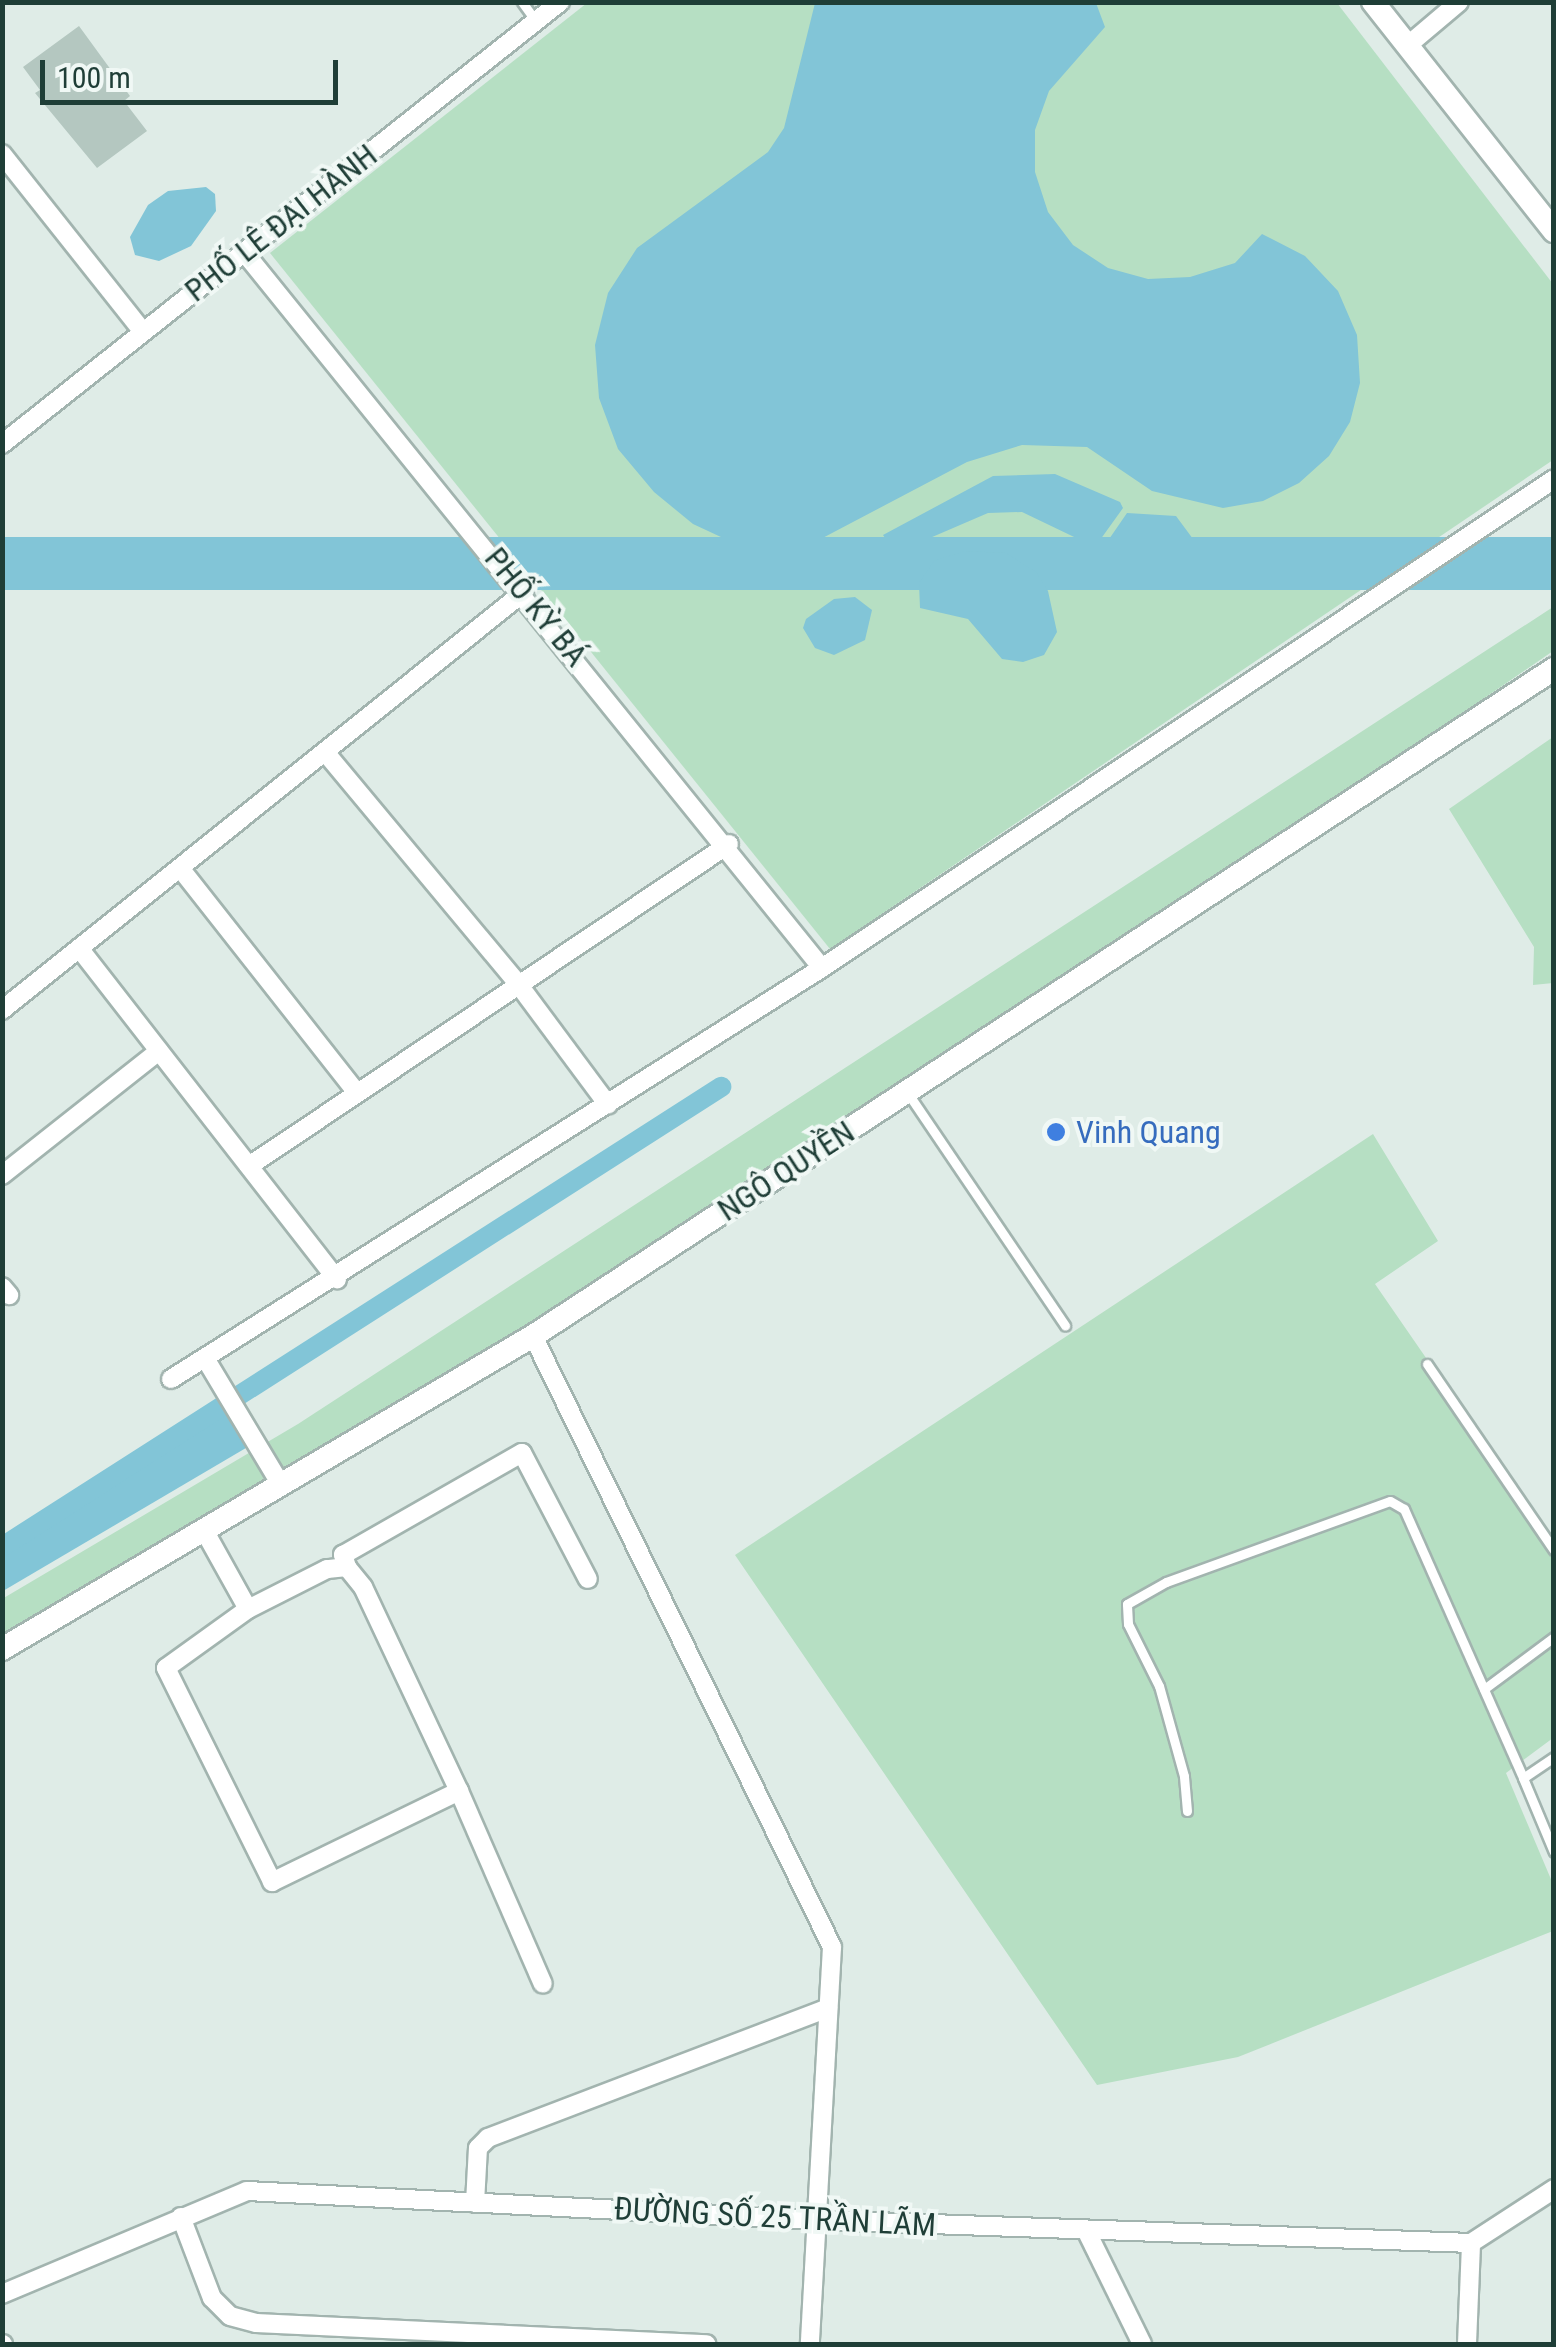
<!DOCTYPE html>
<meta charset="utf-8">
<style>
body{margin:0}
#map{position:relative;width:1556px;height:2347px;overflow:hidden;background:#dfece7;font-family:"Roboto Condensed",sans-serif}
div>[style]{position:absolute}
.green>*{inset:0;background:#b6dfc3}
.water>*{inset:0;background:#82c5d7;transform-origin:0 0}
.canal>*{height:20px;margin:-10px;padding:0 10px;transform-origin:10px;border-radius:10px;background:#82c5d7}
.building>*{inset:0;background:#b4c7c0}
.roads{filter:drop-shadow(2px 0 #a2b4af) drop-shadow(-2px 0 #a2b4af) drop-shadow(0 2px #a2b4af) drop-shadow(0 -2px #a2b4af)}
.service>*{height:9px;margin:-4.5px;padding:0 4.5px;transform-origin:4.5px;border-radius:4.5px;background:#fff}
.minor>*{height:18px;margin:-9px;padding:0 9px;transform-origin:9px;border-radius:9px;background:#fff}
.tertiary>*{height:22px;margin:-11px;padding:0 11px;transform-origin:11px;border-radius:11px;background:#fff}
.dots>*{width:28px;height:28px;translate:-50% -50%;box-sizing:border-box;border:5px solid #f0f8f5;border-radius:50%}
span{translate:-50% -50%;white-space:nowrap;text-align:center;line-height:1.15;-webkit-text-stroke:8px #f0f8f5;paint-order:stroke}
.street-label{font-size:32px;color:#1f3e37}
.shop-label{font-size:32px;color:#366cbe}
.left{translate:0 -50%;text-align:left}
.frame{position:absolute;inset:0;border:5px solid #1f3e37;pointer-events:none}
.scale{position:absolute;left:40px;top:60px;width:298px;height:45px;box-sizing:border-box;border:5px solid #1f3e37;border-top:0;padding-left:12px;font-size:30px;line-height:35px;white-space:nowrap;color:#1f3e37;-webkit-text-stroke:8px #f0f8f5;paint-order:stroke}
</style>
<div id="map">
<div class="green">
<i style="clip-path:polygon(587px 3px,1337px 3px,1553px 284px,1553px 460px,830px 949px,270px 253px)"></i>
<i style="clip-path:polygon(1553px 607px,1553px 651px,1399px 757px,854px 1118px,403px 1404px,3px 1638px,2px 1599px,298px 1424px)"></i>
<i style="clip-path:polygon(1553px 737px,1553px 983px,1533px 985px,1534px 947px,1449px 809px)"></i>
<i style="clip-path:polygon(1373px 1134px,1438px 1241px,1375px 1284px,1553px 1542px,1553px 1738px,1506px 1773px,1553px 1884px,1553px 1931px,1238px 2057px,1097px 2085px,735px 1555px)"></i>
</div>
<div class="water">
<i style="clip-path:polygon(815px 3px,1096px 3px,1105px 27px,1049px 91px,1035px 130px,1035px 172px,1048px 212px,1073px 245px,1108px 268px,1148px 279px,1190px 277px,1235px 263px,1262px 234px,1305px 256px,1338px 291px,1357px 335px,1360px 383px,1350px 422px,1329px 456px,1299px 483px,1263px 501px,1223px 508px,1152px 491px,1087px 447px,1022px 445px,967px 462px,796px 552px,751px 551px,693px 524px,654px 492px,618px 449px,599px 398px,595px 345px,608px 293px,637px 248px,768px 152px,784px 128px)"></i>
<i style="clip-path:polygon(206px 187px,215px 194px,216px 211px,191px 246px,159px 261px,135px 255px,130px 237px,148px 205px,168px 191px)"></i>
<i style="clip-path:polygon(1055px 474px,1120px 502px,1123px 508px,1095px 547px,1022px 512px,988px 513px,895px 553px,883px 535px,993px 476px)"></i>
<i style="clip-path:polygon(1127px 513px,1176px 516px,1193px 539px,1256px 538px,1261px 551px,1203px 557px,1146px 543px,1135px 553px,1120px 552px,1105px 545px)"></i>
<i style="left:1553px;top:537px;width:53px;height:1566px;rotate:90deg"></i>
<i style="clip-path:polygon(965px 551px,1006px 553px,1036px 572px,1048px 591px,1057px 632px,1044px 655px,1023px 662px,1002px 659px,968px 619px,920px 608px,919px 583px,934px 561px)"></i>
<i style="clip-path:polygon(855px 597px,872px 610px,865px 640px,834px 655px,815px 648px,803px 628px,806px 619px,834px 599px)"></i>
<i style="clip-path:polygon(224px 1405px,251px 1445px,3px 1591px,3px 1547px)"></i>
</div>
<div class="canal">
<i style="left:2px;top:1547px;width:854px;rotate:-32.61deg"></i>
</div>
<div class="building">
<i style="clip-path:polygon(79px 26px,130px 96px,124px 101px,147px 131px,97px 168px,35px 93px,40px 90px,23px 67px)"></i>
</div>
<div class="roads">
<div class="service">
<i style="left:522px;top:2px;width:22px;rotate:54deg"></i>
<i style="left:907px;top:1092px;width:282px;rotate:55.9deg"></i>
<i style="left:1427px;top:1364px;width:225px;rotate:55.7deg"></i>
<i style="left:1484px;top:1689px;width:87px;rotate:-36.6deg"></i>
<i style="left:1554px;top:1757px;width:37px;rotate:146deg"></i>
<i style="left:1523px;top:1778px;width:80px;rotate:67.3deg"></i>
<i style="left:1187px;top:1811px;width:35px;rotate:-95deg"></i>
<i style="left:1184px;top:1776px;width:93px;rotate:-105.5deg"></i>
<i style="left:1159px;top:1686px;width:69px;rotate:-116.6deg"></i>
<i style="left:1128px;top:1624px;width:20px;rotate:-93deg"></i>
<i style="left:1127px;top:1604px;width:45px;rotate:-29.4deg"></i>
<i style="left:1166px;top:1582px;width:238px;rotate:-19.9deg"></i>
<i style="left:1390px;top:1501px;width:16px;rotate:30deg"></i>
<i style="left:1404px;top:1509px;width:294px;rotate:66.1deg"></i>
</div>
<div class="minor">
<i style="left:1407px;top:46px;width:68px;rotate:-40.2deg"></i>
<i style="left:2px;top:154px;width:227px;rotate:51.6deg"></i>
<i style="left:244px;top:252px;width:920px;rotate:51.09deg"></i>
<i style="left:2px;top:444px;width:712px;rotate:-38.38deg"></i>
<i style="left:325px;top:752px;width:303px;rotate:50.2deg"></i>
<i style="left:519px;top:985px;width:149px;rotate:53.4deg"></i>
<i style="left:180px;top:868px;width:286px;rotate:51.8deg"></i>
<i style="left:79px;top:948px;width:420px;rotate:52.1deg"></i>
<i style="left:2px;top:1010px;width:669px;rotate:-38.69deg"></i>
<i style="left:249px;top:1166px;width:578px;rotate:-33.86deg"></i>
<i style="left:2px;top:1175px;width:200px;rotate:-38.3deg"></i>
<i style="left:2px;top:1287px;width:11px;rotate:49deg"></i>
<i style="left:533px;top:1336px;width:680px;rotate:63.92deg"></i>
<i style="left:832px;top:1947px;width:398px;rotate:93.2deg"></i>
<i style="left:205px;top:1358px;width:148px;rotate:59.1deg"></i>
<i style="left:171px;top:1379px;width:770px;rotate:-32.27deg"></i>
<i style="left:822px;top:968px;width:880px;rotate:-33.74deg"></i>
<i style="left:204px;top:1530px;width:90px;rotate:60.9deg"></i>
<i style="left:347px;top:1567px;width:13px;rotate:-108deg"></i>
<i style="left:343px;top:1555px;width:206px;rotate:-29.7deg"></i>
<i style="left:522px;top:1453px;width:142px;rotate:62.4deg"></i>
<i style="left:459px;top:1791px;width:225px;rotate:-115.2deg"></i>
<i style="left:363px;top:1587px;width:26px;rotate:-129deg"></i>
<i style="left:347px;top:1567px;width:20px;rotate:174deg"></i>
<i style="left:327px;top:1569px;width:89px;rotate:153.1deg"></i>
<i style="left:248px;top:1609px;width:101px;rotate:144.3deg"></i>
<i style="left:166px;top:1668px;width:239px;rotate:63.6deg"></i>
<i style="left:272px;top:1882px;width:208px;rotate:-25.9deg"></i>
<i style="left:459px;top:1791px;width:210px;rotate:66.5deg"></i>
<i style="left:475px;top:2203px;width:55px;rotate:-86.9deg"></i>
<i style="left:478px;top:2148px;width:14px;rotate:-45deg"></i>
<i style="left:488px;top:2138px;width:364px;rotate:-20.9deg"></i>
<i style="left:181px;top:2217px;width:87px;rotate:69.1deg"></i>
<i style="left:212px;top:2298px;width:25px;rotate:45deg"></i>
<i style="left:230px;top:2316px;width:27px;rotate:15deg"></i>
<i style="left:256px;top:2323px;width:451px;rotate:2.7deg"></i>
<i style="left:1086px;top:2230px;width:127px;rotate:63.8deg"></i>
<i style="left:2px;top:2294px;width:266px;rotate:-22.8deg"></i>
<i style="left:247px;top:2191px;width:571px;rotate:2.91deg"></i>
<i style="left:817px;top:2220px;width:654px;rotate:2.01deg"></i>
<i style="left:1471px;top:2243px;width:99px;rotate:-33deg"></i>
<i style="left:2px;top:2344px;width:1px"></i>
<i style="left:1467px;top:2344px;width:101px;rotate:-87.7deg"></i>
</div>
<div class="tertiary">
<i style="left:1373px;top:2px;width:292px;rotate:51.7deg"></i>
<i style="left:2px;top:1649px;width:616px;rotate:-30.52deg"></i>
<i style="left:533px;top:1336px;width:1220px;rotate:-33.16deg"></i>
</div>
</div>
<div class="dots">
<i style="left:1056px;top:1132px;background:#3f7fe0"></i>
</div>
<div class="street-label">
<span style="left:281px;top:223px;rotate:-38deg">PHỐ LÊ ĐẠI HÀNH</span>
<span style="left:536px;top:607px;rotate:51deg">PHỐ KỲ BÁ</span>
<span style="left:786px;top:1171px;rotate:-33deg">NGÔ QUYỀN</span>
<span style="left:775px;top:2217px;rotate:3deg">ĐƯỜNG SỐ 25 TRẦN LÃM</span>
</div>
<div class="shop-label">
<span class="left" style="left:1076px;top:1132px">Vinh Quang</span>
</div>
<div class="frame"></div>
<div class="scale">100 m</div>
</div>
